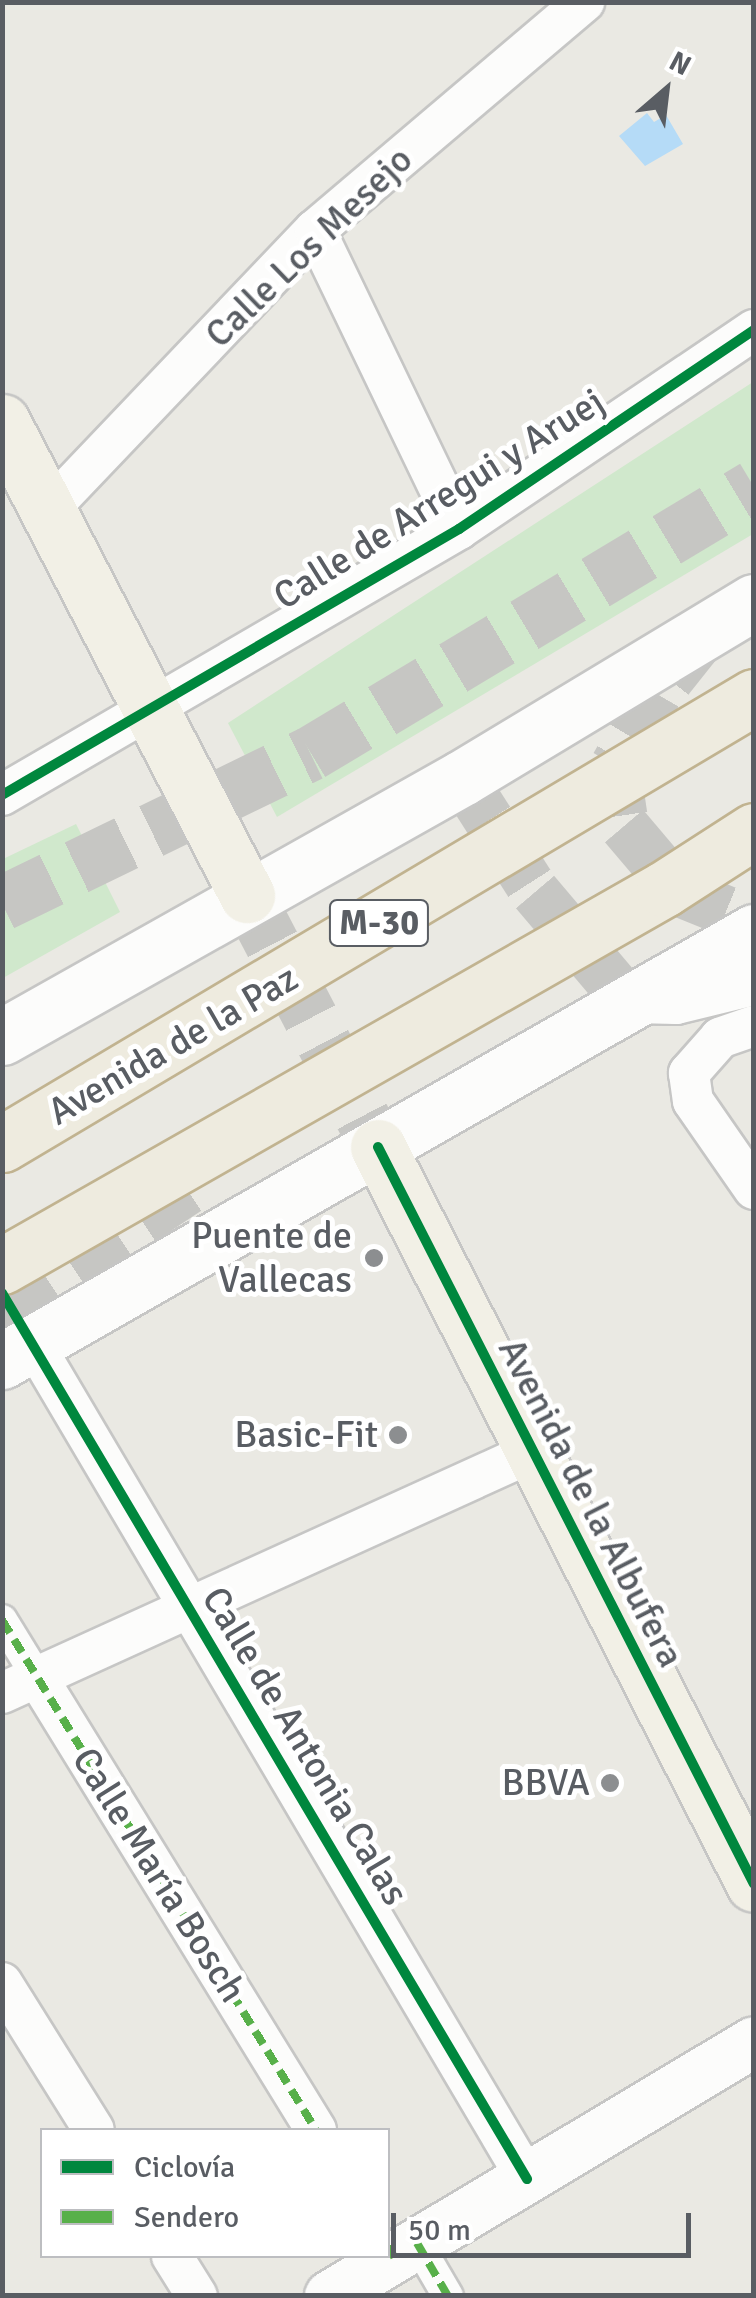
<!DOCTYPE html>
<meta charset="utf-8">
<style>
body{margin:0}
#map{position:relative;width:756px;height:2298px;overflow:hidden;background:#eae9e3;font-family:Signika,sans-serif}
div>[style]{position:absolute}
.green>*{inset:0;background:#d0e8cc}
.water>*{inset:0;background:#b5dbf7}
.minor-tunnel>*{height:40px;margin-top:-20px;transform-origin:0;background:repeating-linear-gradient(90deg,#c6c6c3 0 40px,transparent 0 60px)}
.tertiary-tunnel>*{height:50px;margin-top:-25px;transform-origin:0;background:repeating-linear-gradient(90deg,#c6c6c3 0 50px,transparent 0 75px)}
.primary-tunnel>*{height:55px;margin-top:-27.5px;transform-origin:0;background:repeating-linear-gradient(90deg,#c6c6c3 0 55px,transparent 0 83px)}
.motorway-tunnel>*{height:55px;margin-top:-27.5px;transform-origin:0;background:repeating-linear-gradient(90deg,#c6c6c3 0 55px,transparent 0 83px)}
.roads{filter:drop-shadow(2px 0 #c6c6c5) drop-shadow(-2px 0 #c6c6c5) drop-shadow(0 2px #c6c6c5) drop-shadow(0 -2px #c6c6c5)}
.pedestrian>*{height:30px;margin:-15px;padding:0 15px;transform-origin:15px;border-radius:15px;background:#fcfcfb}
.minor>*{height:40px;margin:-20px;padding:0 20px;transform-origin:20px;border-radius:20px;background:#fcfcfb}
.tertiary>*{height:50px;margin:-25px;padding:0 25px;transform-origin:25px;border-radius:25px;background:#fcfcfb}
.secondary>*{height:55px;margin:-27.5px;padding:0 27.5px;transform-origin:27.5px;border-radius:27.5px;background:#fcfcfb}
.primary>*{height:55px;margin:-27.5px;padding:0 27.5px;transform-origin:27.5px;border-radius:27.5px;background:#f2f0e6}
.bridges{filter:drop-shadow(2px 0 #c1b390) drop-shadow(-2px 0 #c1b390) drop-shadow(0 2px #c1b390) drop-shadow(0 -2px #c1b390)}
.motorway-bridge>*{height:55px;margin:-27.5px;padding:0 27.5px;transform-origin:27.5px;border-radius:27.5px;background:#eeebdf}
.quiet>*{height:8px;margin-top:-4px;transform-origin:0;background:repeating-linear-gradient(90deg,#58b04a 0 15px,transparent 0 23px)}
.cycleway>*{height:10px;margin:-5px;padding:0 5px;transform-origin:5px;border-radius:5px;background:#00873e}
.dots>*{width:28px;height:28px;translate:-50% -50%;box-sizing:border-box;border:5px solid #fff;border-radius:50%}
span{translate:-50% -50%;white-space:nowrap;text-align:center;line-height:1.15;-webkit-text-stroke:10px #fff;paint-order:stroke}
.shield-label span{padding:2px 8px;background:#fff;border:2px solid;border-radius:8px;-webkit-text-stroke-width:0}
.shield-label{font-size:35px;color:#595d63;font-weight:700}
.street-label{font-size:38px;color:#595d63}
.poi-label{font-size:38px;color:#595d63}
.right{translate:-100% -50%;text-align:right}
.frame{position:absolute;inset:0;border:5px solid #595d63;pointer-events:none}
.legend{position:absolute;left:40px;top:2128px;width:350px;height:130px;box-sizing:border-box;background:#fff;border:2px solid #bdbec1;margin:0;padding:12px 18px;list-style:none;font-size:30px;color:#595d63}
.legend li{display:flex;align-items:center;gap:20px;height:50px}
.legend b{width:50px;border:2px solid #bdbec1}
.north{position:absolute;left:616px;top:40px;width:100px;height:100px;-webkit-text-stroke:8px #fff;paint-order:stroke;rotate:28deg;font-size:28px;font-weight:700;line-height:40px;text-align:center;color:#595d63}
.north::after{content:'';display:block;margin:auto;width:35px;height:45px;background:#595d63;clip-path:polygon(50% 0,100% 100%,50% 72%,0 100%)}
.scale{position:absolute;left:391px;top:2213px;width:300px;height:45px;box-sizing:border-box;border:5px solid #595d63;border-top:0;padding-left:12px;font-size:30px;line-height:35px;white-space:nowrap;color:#595d63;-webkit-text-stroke:8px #fff;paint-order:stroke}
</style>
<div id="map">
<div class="green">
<i style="clip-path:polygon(753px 382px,753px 534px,277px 817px,228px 723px)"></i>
<i style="clip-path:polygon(76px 824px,120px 912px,3px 978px,3px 859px)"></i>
</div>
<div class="water">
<i style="clip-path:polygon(647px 113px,654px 122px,666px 115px,683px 144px,645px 166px,619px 136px)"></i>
</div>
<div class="minor-tunnel">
<i style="left:2px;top:1293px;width:59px;rotate:58.2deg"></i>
</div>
<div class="tertiary-tunnel">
<i style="left:700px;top:640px;width:69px;rotate:128.5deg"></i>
<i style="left:657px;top:694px;width:83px;rotate:120.3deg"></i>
<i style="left:615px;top:766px;width:61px;rotate:81.5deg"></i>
<i style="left:624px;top:826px;width:87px;rotate:49.7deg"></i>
<i style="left:680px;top:892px;width:80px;rotate:22.1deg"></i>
<i style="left:462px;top:778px;width:135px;rotate:57.4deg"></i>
<i style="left:535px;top:892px;width:145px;rotate:49.7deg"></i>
</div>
<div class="primary-tunnel">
<i style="left:247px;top:895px;width:284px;rotate:62.5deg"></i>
</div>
<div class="motorway-tunnel">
<i style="left:2px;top:903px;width:343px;rotate:-25.9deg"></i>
<i style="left:311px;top:753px;width:517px;rotate:-30.98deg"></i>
<i style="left:2px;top:1310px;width:227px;rotate:-33.7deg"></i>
</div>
<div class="roads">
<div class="pedestrian">
<i style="left:2px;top:1620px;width:67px;rotate:58.4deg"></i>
<i style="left:417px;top:2243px;width:61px;rotate:59.7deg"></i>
</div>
<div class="minor">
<i style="left:315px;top:230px;width:332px;rotate:64.3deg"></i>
<i style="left:49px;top:509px;width:385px;rotate:-46.4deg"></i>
<i style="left:315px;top:230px;width:353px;rotate:-40.3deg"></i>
<i style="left:2px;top:795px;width:529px;rotate:-30.2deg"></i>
<i style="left:459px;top:529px;width:356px;rotate:-34deg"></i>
<i style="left:635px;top:1003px;width:41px;rotate:1.4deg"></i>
<i style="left:676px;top:1004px;width:80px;rotate:-13.7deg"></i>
<i style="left:754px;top:1026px;width:36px;rotate:161deg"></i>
<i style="left:720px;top:1038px;width:47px;rotate:131.5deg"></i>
<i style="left:689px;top:1073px;width:28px;rotate:82deg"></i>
<i style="left:693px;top:1101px;width:107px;rotate:55.3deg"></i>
<i style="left:33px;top:1343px;width:971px;rotate:59.42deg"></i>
<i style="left:37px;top:1677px;width:532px;rotate:58.37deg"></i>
<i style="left:2px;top:1693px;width:580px;rotate:-24.44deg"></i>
<i style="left:2px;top:1983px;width:173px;rotate:58deg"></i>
<i style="left:172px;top:2256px;width:47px;rotate:58deg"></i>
</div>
<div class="tertiary">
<i style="left:330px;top:2296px;width:494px;rotate:-30.9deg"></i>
</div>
<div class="secondary">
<i style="left:2px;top:1037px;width:528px;rotate:-29.38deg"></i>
<i style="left:462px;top:778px;width:341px;rotate:-31.1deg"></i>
<i style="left:2px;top:1361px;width:866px;rotate:-29.7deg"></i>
</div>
<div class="primary">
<i style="left:2px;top:422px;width:533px;rotate:62.62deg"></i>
<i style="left:378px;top:1147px;width:827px;rotate:62.97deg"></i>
</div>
</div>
<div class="bridges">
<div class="motorway-bridge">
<i style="left:2px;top:1144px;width:875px;rotate:-30.73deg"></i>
<i style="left:2px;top:1266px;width:762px;rotate:-29.66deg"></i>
<i style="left:664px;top:889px;width:107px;rotate:-32.8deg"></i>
</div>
</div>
<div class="quiet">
<i style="left:2px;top:1620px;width:599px;rotate:58.38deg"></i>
<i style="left:417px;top:2243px;width:61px;rotate:59.7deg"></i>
<i style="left:388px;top:2246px;width:13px;rotate:61deg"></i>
</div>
<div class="cycleway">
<i style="left:2px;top:795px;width:529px;rotate:-30.2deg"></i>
<i style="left:459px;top:529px;width:356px;rotate:-34deg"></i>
<i style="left:378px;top:1147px;width:827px;rotate:62.97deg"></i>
<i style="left:2px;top:1293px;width:1030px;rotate:59.35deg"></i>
</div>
<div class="dots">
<i style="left:374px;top:1258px;background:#8c8e90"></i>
<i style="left:398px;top:1435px;background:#8c8e90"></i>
<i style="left:610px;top:1783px;background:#8c8e90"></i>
</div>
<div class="shield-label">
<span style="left:379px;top:923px">M-30</span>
</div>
<div class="street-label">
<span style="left:309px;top:247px;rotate:-44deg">Calle Los Mesejo</span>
<span style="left:439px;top:499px;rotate:-32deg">Calle de Arregui y Aruej</span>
<span style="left:173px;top:1045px;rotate:-30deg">Avenida de la Paz</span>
<span style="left:591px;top:1503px;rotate:63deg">Avenida de la Albufera</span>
<span style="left:305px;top:1746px;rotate:59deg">Calle de Antonia Calas</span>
<span style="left:159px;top:1875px;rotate:58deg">Calle María Bosch</span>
</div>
<div class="poi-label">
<span class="right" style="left:352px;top:1258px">Puente de<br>Vallecas</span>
<span class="right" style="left:378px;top:1435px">Basic-Fit</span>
<span class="right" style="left:590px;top:1783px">BBVA</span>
</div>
<div class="frame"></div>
<ul class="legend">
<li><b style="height:12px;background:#00873e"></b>Ciclovía</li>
<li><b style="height:12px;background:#58b04a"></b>Sendero</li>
</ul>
<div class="north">N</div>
<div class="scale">50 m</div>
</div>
